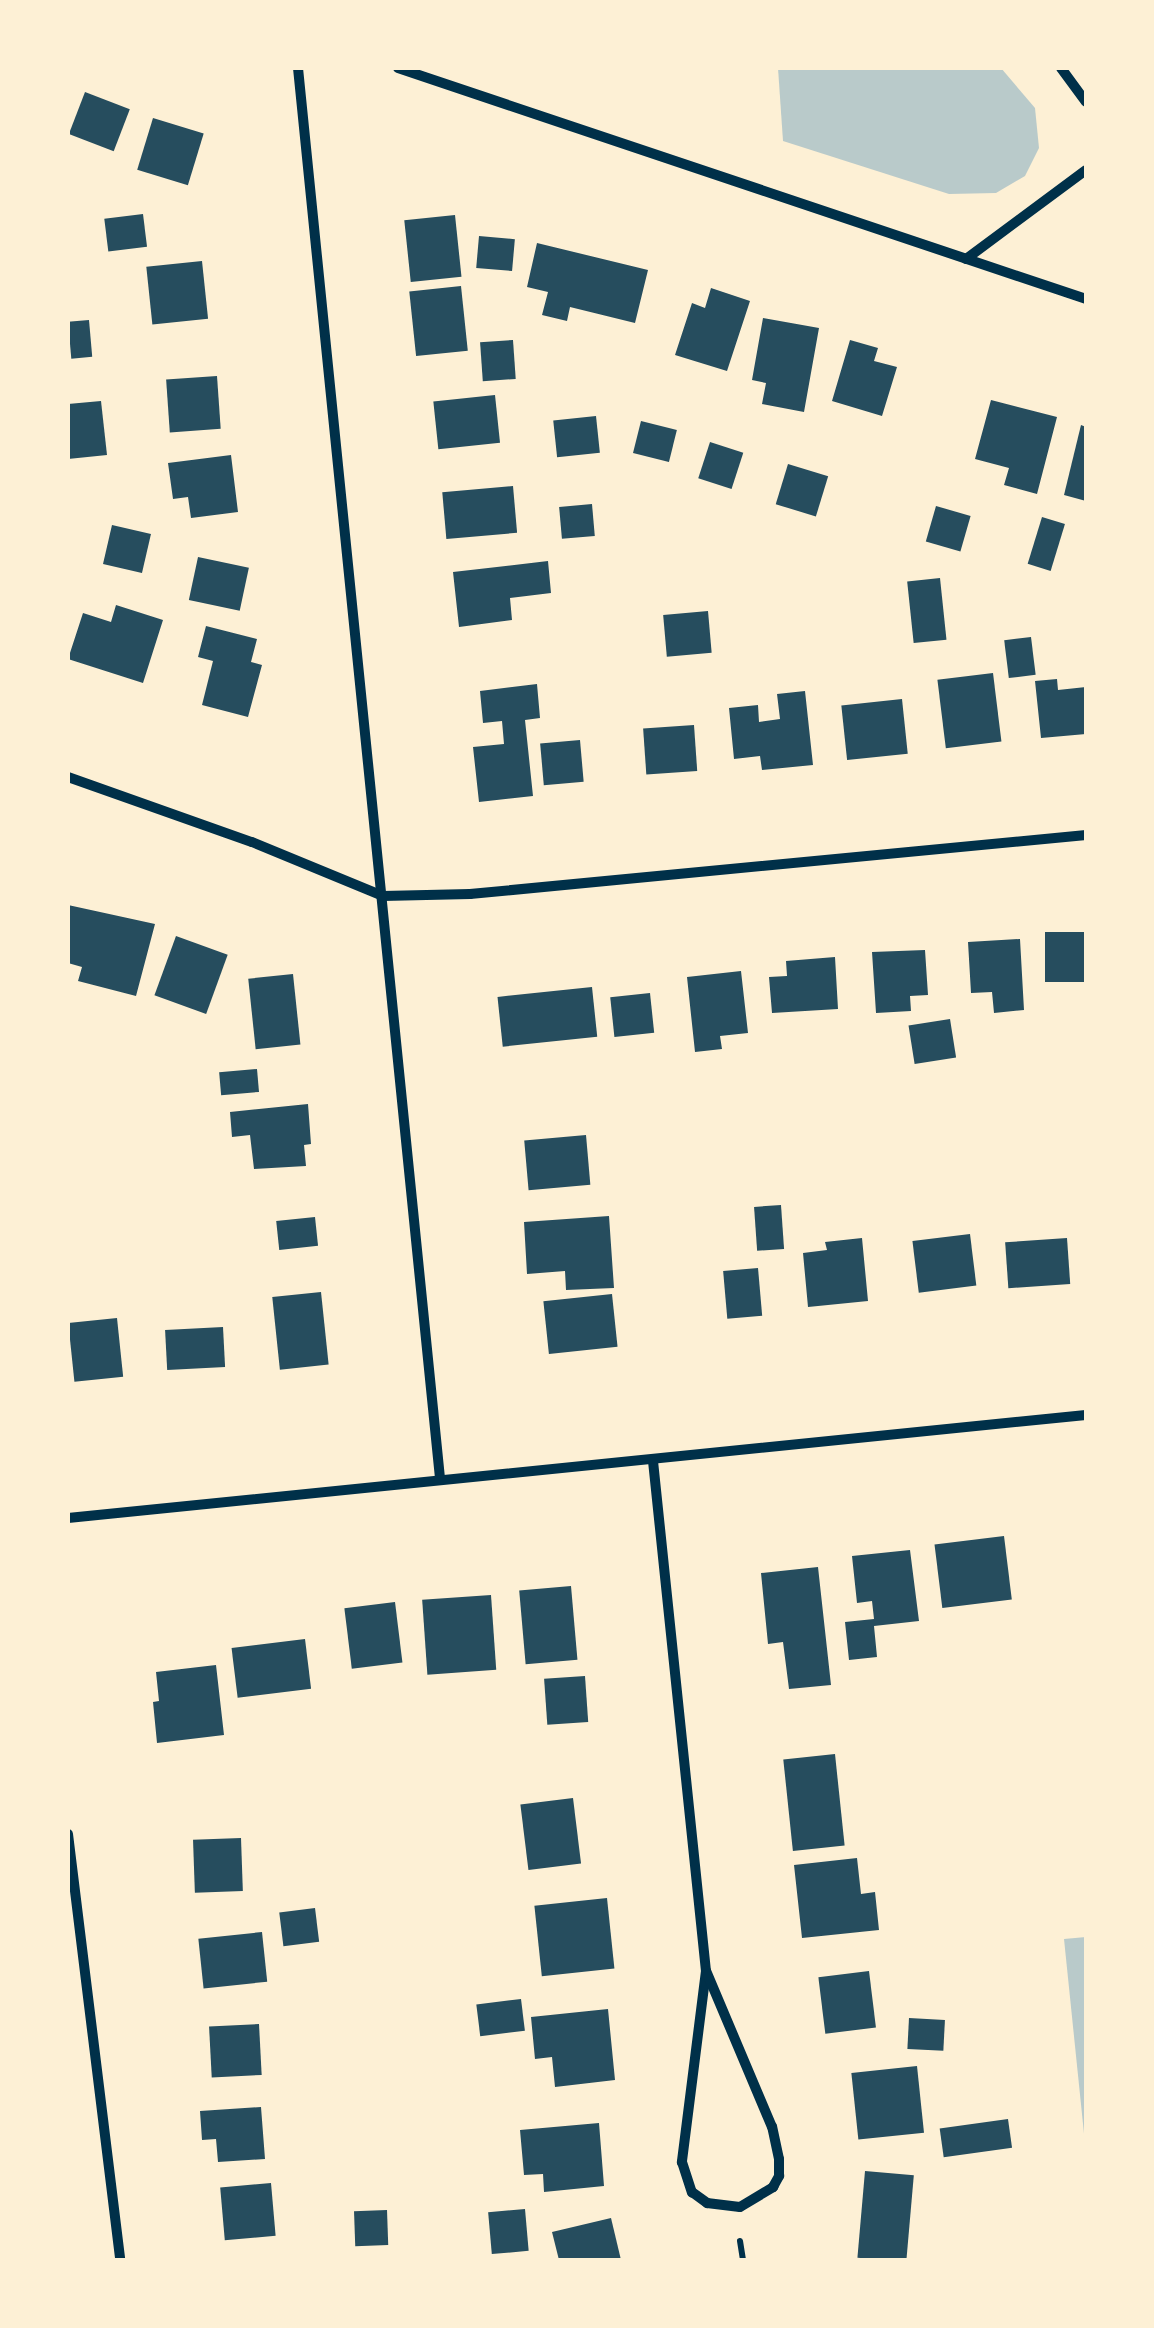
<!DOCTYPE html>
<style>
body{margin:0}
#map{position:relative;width:1154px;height:2328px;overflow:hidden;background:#fdf0d5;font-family:"Golos Text",sans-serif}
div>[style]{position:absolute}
.green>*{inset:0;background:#b9caca}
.building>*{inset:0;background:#264d5e;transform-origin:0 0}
.path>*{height:6px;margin:-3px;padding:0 3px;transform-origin:3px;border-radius:3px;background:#003049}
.minor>*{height:10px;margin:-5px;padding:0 5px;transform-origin:5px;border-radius:5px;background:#003049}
span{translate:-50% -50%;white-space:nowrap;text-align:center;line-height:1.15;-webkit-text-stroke:9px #fdf0d5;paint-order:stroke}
.frame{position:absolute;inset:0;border:70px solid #fdf0d5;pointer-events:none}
</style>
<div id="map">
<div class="green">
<i style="clip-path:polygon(778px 68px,1001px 68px,1035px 108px,1039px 148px,1025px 176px,996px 193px,949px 194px,783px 141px)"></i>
<i style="clip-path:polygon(1086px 1937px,1086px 2153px,1064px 1939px)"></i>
</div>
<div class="building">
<i style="left:85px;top:92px;width:48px;height:45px;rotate:21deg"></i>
<i style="left:153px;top:118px;width:53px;height:54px;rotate:17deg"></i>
<i style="left:143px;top:214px;width:33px;height:39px;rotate:83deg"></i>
<i style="left:455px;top:215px;width:62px;height:51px;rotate:84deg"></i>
<i style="left:479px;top:236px;width:36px;height:32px;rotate:5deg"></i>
<i style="clip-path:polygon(537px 243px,648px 270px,635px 323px,570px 307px,567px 321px,542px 315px,548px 292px,527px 287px)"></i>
<i style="left:202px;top:261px;width:58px;height:56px;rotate:84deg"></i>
<i style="left:461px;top:286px;width:65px;height:52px;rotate:84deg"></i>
<i style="clip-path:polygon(711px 288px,750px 301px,727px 371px,675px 355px,692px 303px,705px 308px)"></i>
<i style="clip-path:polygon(763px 318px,819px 328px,804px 412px,762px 404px,766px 383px,752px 380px)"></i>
<i style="left:89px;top:320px;width:37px;height:21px;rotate:85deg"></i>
<i style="left:513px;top:340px;width:39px;height:33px;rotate:86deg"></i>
<i style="clip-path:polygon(850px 340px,878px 348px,874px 361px,897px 367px,882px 416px,832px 401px)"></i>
<i style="left:217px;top:376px;width:53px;height:51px;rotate:86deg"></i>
<i style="left:495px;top:395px;width:48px;height:62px;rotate:84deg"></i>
<i style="clip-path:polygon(991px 400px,1057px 417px,1037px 494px,1004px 485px,1009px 468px,975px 459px)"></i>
<i style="clip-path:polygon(101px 401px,107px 455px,68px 459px,68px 404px)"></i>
<i style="left:596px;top:416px;width:37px;height:43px;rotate:84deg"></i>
<i style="left:641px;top:421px;width:37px;height:33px;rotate:14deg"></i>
<i style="clip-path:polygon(1081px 425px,1086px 427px,1086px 501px,1064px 495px)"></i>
<i style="left:710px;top:442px;width:35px;height:38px;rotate:18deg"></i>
<i style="clip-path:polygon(231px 455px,238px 512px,191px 518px,188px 497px,173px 499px,168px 463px)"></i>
<i style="left:788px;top:464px;width:42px;height:42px;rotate:17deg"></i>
<i style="left:513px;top:486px;width:47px;height:71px;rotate:85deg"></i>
<i style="left:592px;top:504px;width:32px;height:33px;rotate:85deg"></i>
<i style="left:936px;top:506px;width:36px;height:37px;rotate:16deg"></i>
<i style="left:1042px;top:517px;width:24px;height:49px;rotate:17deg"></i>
<i style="left:112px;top:525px;width:40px;height:40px;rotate:13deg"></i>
<i style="left:198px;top:557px;width:52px;height:44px;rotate:12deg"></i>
<i style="clip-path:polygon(548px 561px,551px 593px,510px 598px,512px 620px,459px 627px,453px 572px)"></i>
<i style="left:940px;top:578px;width:62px;height:33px;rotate:84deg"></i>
<i style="clip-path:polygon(116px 605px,163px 620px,143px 683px,68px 659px,83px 613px,111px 622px)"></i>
<i style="left:708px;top:611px;width:42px;height:45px;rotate:85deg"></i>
<i style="clip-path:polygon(206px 626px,257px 639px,251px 662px,262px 665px,248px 717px,202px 705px,213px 661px,198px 657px)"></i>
<i style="left:1031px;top:637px;width:38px;height:27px;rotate:83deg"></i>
<i style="left:993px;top:673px;width:69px;height:56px;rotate:83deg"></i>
<i style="clip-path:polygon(1057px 679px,1058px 690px,1086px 687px,1086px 734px,1041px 738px,1035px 681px)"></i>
<i style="clip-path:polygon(537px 684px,540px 718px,525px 720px,533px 796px,479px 802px,473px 747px,504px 744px,502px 721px,483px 723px,480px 691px)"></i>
<i style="clip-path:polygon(805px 691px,813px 765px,762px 770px,760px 756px,734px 759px,729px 708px,758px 705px,759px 722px,780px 719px,777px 694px)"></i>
<i style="left:902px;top:699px;width:55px;height:61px;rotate:84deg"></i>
<i style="left:694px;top:725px;width:46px;height:51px;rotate:86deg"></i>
<i style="left:580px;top:740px;width:42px;height:40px;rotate:85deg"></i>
<i style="clip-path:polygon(68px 905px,155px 924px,136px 996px,78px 981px,82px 967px,68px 963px)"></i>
<i style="left:1086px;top:932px;width:50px;height:41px;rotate:90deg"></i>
<i style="left:176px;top:936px;width:55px;height:63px;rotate:20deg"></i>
<i style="clip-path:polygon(1020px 939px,1024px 1010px,994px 1013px,992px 992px,971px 993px,968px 942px)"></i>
<i style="clip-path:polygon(925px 950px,928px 995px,910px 996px,911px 1011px,876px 1013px,872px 952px)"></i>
<i style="clip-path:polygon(835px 957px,838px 1009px,772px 1013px,769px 977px,787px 976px,786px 961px)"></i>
<i style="clip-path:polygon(741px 971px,748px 1033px,720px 1036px,722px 1049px,695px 1052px,687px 977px)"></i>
<i style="left:293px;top:974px;width:71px;height:45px;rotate:84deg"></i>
<i style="left:592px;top:987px;width:50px;height:95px;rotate:84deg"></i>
<i style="left:650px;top:993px;width:40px;height:40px;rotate:84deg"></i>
<i style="left:950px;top:1019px;width:39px;height:42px;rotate:81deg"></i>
<i style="left:257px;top:1069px;width:23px;height:38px;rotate:85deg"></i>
<i style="clip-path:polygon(308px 1104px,311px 1144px,304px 1145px,306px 1166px,254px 1169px,250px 1135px,232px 1137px,230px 1112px)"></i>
<i style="left:586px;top:1135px;width:50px;height:62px;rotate:85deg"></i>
<i style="left:781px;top:1205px;width:44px;height:27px;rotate:86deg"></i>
<i style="clip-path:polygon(609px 1216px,614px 1288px,566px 1290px,565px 1271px,527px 1274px,524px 1222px)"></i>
<i style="left:315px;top:1217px;width:29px;height:39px;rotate:84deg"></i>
<i style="left:970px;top:1234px;width:52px;height:58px;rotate:83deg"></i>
<i style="clip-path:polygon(862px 1238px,868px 1301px,808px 1307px,803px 1253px,827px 1250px,825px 1242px)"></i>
<i style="left:1067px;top:1238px;width:46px;height:62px;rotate:86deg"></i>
<i style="left:758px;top:1268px;width:48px;height:35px;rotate:85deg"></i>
<i style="left:321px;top:1292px;width:73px;height:49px;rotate:84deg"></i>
<i style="left:612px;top:1294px;width:53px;height:69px;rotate:84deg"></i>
<i style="left:117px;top:1318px;width:59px;height:49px;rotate:84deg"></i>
<i style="left:223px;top:1327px;width:40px;height:58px;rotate:87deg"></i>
<i style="left:1004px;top:1536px;width:64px;height:70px;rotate:83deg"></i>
<i style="clip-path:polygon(910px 1550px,919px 1621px,874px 1626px,877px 1657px,849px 1660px,845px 1622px,874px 1619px,872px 1601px,857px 1603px,852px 1556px)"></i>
<i style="clip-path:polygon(818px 1567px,831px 1685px,789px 1689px,783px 1642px,768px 1644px,761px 1573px)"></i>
<i style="left:571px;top:1586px;width:74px;height:52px;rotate:85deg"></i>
<i style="left:491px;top:1595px;width:75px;height:69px;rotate:86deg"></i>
<i style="left:395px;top:1602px;width:61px;height:51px;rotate:83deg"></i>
<i style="left:305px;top:1639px;width:50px;height:74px;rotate:83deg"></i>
<i style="clip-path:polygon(216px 1665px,224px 1735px,157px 1743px,153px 1702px,159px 1701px,156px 1672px)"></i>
<i style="left:585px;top:1676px;width:46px;height:41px;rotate:86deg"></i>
<i style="left:835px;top:1754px;width:92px;height:52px;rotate:84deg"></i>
<i style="left:573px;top:1798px;width:66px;height:53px;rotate:83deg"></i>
<i style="left:241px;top:1838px;width:53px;height:48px;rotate:88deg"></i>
<i style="clip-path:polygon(857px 1858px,861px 1894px,875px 1892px,879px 1930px,802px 1938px,794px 1865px)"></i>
<i style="left:607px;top:1898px;width:71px;height:73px;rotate:84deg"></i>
<i style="left:315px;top:1908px;width:34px;height:36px;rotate:83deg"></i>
<i style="left:262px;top:1932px;width:50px;height:64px;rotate:84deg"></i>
<i style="left:869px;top:1971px;width:57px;height:51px;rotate:83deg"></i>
<i style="left:521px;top:1999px;width:32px;height:45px;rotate:83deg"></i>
<i style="clip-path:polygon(608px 2009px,615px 2080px,555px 2087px,552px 2057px,535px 2059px,531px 2017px)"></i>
<i style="left:909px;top:2018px;width:36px;height:31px;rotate:3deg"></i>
<i style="left:259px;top:2024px;width:51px;height:50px;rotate:87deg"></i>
<i style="left:917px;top:2066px;width:67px;height:66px;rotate:84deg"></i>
<i style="clip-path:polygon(261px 2107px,265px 2159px,218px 2162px,216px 2139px,202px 2140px,200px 2111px)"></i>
<i style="left:1008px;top:2119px;width:29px;height:69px;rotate:82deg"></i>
<i style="clip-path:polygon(599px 2123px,604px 2186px,544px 2192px,543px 2174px,524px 2175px,520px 2130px)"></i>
<i style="left:865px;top:2171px;width:49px;height:87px;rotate:5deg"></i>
<i style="left:271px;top:2183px;width:53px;height:51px;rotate:85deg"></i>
<i style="left:525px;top:2209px;width:42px;height:37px;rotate:85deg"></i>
<i style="left:387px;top:2210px;width:35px;height:33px;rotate:88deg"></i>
<i style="clip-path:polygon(611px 2218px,621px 2260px,559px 2260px,552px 2232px)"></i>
</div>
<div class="path">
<i style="left:740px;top:2241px;width:19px;rotate:81deg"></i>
</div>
<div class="minor">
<i style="left:298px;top:68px;width:1418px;rotate:84.25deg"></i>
<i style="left:398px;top:68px;width:726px;rotate:18.56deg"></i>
<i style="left:1061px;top:68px;width:42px;rotate:53.7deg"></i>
<i style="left:966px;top:259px;width:149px;rotate:-36.6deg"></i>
<i style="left:68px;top:777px;width:195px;rotate:19.5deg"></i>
<i style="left:252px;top:842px;width:142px;rotate:22.4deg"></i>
<i style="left:383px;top:896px;width:87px;rotate:-1.3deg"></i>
<i style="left:470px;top:894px;width:619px;rotate:-5.47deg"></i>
<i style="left:653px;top:1461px;width:513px;rotate:84.07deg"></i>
<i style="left:706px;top:1971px;width:193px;rotate:97.2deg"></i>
<i style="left:682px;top:2162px;width:32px;rotate:72deg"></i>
<i style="left:692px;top:2192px;width:19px;rotate:36deg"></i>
<i style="left:707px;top:2203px;width:33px;rotate:7deg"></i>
<i style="left:740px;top:2207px;width:39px;rotate:-31deg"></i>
<i style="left:773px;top:2187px;width:13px;rotate:-61deg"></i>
<i style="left:779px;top:2176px;width:17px;rotate:-90deg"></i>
<i style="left:779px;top:2159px;width:33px;rotate:-102deg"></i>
<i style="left:772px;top:2127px;width:169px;rotate:-112.9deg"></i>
<i style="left:68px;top:1518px;width:1023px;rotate:-5.78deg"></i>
<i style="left:68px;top:1834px;width:429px;rotate:83deg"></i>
</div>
<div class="frame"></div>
</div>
